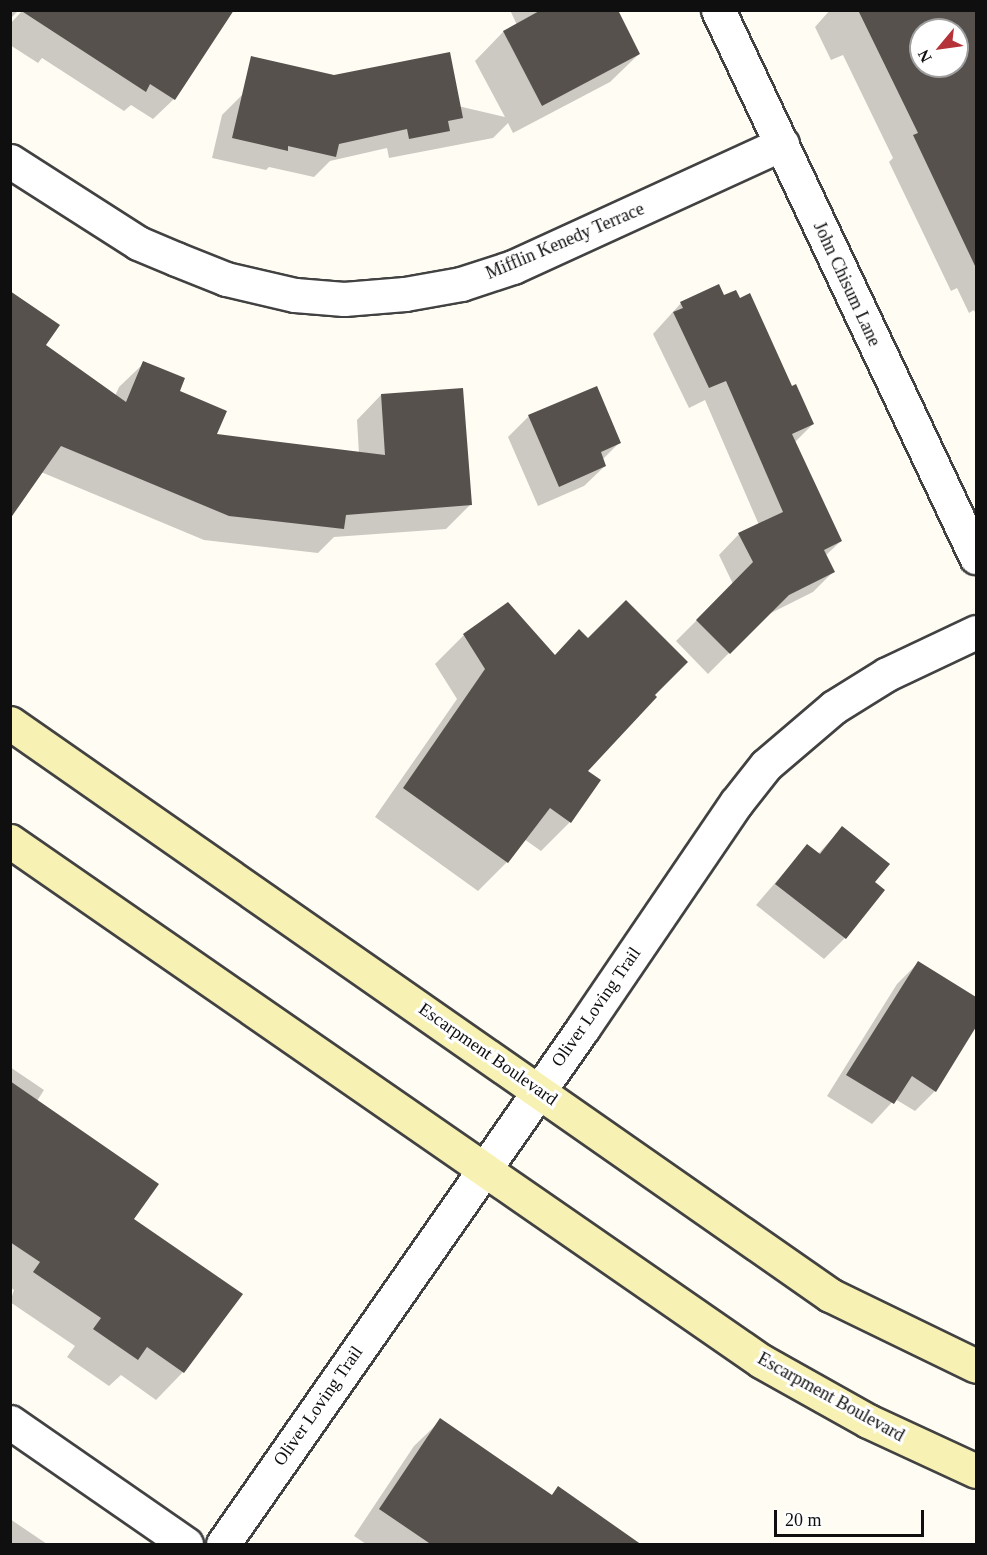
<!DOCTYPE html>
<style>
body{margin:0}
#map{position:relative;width:987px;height:1555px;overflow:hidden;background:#fefcf3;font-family:Georgia,serif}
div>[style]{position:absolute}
.shadow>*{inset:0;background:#0003}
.building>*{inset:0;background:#57514d}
.roads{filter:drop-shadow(2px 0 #424242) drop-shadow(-2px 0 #424242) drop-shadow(0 2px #424242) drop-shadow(0 -2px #424242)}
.street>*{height:33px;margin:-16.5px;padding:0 16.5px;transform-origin:16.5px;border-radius:16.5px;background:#fff}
.secondary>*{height:33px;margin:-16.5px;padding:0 16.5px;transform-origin:16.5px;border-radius:16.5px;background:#f8f1b4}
span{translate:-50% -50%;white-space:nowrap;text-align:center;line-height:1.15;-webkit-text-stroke:6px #fff;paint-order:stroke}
.street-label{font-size:18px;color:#0f0f0f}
.frame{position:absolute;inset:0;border:12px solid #0f0f0f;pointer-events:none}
.north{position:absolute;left:909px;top:18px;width:60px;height:60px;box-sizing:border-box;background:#fff;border:2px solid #9f9f9f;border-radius:50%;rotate:241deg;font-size:16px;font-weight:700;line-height:24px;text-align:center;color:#0f0f0f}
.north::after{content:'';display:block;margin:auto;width:21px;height:27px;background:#b53238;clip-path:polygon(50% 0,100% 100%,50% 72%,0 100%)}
.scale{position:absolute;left:774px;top:1510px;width:150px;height:27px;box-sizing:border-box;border:3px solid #0f0f0f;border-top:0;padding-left:8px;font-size:18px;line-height:21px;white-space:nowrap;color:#0f0f0f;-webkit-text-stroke:4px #fff;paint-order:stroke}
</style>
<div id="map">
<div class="shadow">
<i style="clip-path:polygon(10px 10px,19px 10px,10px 19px)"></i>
<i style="clip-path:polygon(23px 10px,232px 10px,174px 99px,153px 119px,131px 105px,124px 111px,42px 58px,38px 63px,10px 45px,10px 24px)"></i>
<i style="clip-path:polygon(510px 10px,616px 10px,639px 54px,610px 82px,513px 133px,508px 123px,493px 138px,389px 158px,387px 148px,330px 161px,314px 177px,269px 167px,266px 170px,212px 158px,222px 115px,243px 94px,334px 77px,505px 117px,475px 61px,503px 32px,517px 25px)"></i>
<i style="clip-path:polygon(evenodd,830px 10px,976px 10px,976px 315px,974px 310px,969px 313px,957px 288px,951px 291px,889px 162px,893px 158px,843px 55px,831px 60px,815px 27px,830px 10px,921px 30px,957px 30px,957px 66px,921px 66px,921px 30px)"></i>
<i style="clip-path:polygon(723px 297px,791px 388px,813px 424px,795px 442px,841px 541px,825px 556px,833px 572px,813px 592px,767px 615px,708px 674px,676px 641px,733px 584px,719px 555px,739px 534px,759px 525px,705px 400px,689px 408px,653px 334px,681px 303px)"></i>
<i style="clip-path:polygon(43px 345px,115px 396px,119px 387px,144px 363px,178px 391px,215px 436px,359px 454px,357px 420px,381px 395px,470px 505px,446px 529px,334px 537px,318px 553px,204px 540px,41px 472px)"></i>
<i style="clip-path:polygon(529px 416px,619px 443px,602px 460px,605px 466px,584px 486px,538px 506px,508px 437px)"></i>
<i style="clip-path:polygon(507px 604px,554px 657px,653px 695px,585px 771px,598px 780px,569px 823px,541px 851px,524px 839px,507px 862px,478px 891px,375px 817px,457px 699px,435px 664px,464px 635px)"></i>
<i style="clip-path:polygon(842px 828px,873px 882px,883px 890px,845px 938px,824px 959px,756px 905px,807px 846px,818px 854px)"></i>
<i style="clip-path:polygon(918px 963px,976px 999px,976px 1024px,935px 1091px,915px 1111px,895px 1099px,872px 1124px,827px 1096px,897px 984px)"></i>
<i style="clip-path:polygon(10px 1067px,44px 1090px,37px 1101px,132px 1220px,183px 1372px,156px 1400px,121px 1375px,109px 1386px,67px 1357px,75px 1346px,10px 1302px,14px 1290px,10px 1287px)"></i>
<i style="clip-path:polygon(441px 1420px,551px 1496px,558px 1488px,640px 1544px,366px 1544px,354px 1536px,414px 1446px)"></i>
<i style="clip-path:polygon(10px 1519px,47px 1544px,10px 1544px)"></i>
</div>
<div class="building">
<i style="clip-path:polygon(20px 10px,234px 10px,175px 100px,150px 84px,146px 92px)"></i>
<i style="clip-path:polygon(541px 10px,618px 10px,640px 54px,542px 106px,503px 31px)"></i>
<i style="clip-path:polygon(evenodd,858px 10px,976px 10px,976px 268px,913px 135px,918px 133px,858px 10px,921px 30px,957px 30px,957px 66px,921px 66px,921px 30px)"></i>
<i style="clip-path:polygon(450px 52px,463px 118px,448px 121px,450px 131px,409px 139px,407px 129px,339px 144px,336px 157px,288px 146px,288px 151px,232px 138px,251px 56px,334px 75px)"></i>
<i style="clip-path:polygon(719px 284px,724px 295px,736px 290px,740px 298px,750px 293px,792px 386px,796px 384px,814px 424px,792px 434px,842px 541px,824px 550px,835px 572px,789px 595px,730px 654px,696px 620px,753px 562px,738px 533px,783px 512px,726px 381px,709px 388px,673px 312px,683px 308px,680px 302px)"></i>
<i style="clip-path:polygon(10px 291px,60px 325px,46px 345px,126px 402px,143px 361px,185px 378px,180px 391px,227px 411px,217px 434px,385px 455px,381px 394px,463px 388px,472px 505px,346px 515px,344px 529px,229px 516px,61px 446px,10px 519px)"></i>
<i style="clip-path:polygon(597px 386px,621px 443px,601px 452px,606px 466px,559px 487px,528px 415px)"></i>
<i style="clip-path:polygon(626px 600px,688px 662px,655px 695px,657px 697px,588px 771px,601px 780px,571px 823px,550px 808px,508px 863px,403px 788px,485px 669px,463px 634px,508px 602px,555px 655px,579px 629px,588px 638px)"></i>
<i style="clip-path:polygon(842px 826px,890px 864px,875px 882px,885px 890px,846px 939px,775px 884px,807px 844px,820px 854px)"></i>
<i style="clip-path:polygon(918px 961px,976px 997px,976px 1027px,936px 1092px,912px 1076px,894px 1104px,846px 1075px)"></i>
<i style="clip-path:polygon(10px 1081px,159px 1184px,134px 1219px,243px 1294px,184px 1373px,147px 1347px,138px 1360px,93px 1329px,101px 1318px,33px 1272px,40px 1262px,10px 1242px)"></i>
<i style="clip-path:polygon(440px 1418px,552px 1495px,558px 1486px,642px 1545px,432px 1545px,379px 1509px)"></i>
</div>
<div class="roads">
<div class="street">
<i style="left:718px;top:10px;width:605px;rotate:64.75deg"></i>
<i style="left:10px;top:161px;width:152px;rotate:32.6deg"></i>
<i style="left:138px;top:243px;width:41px;rotate:22.8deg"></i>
<i style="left:176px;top:259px;width:54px;rotate:21.8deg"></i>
<i style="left:226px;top:279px;width:71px;rotate:13.1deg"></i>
<i style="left:295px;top:295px;width:49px;rotate:4.7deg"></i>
<i style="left:344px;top:299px;width:61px;rotate:-4.7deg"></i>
<i style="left:405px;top:294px;width:57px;rotate:-10.1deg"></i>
<i style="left:461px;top:284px;width:55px;rotate:-18.1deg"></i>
<i style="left:513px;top:267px;width:296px;rotate:-24.6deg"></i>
<i style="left:10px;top:1422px;width:214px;rotate:34.7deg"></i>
<i style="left:223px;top:1544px;width:629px;rotate:-55.1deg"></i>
<i style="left:583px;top:1028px;width:272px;rotate:-55.8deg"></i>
<i style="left:736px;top:803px;width:48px;rotate:-51.7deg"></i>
<i style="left:766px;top:765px;width:89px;rotate:-40.5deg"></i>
<i style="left:834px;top:707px;width:62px;rotate:-31.9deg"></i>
<i style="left:887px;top:674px;width:98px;rotate:-25.3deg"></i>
</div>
<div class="secondary">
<i style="left:10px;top:723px;width:1000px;rotate:34.9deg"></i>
<i style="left:830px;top:1295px;width:162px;rotate:25.9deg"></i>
<i style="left:10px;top:841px;width:913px;rotate:34.7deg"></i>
<i style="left:761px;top:1361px;width:123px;rotate:29.3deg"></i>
<i style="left:868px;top:1421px;width:119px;rotate:24.8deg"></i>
</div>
</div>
<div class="street-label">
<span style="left:565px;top:241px;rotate:-23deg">Mifflin Kenedy Terrace</span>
<span style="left:847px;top:284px;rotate:65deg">John Chisum Lane</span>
<span style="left:596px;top:1007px;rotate:-55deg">Oliver Loving Trail</span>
<span style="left:488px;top:1054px;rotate:35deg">Escarpment Boulevard</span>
<span style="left:831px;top:1397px;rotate:29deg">Escarpment Boulevard</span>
<span style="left:318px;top:1406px;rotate:-55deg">Oliver Loving Trail</span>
</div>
<div class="frame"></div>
<div class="north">N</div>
<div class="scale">20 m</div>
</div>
